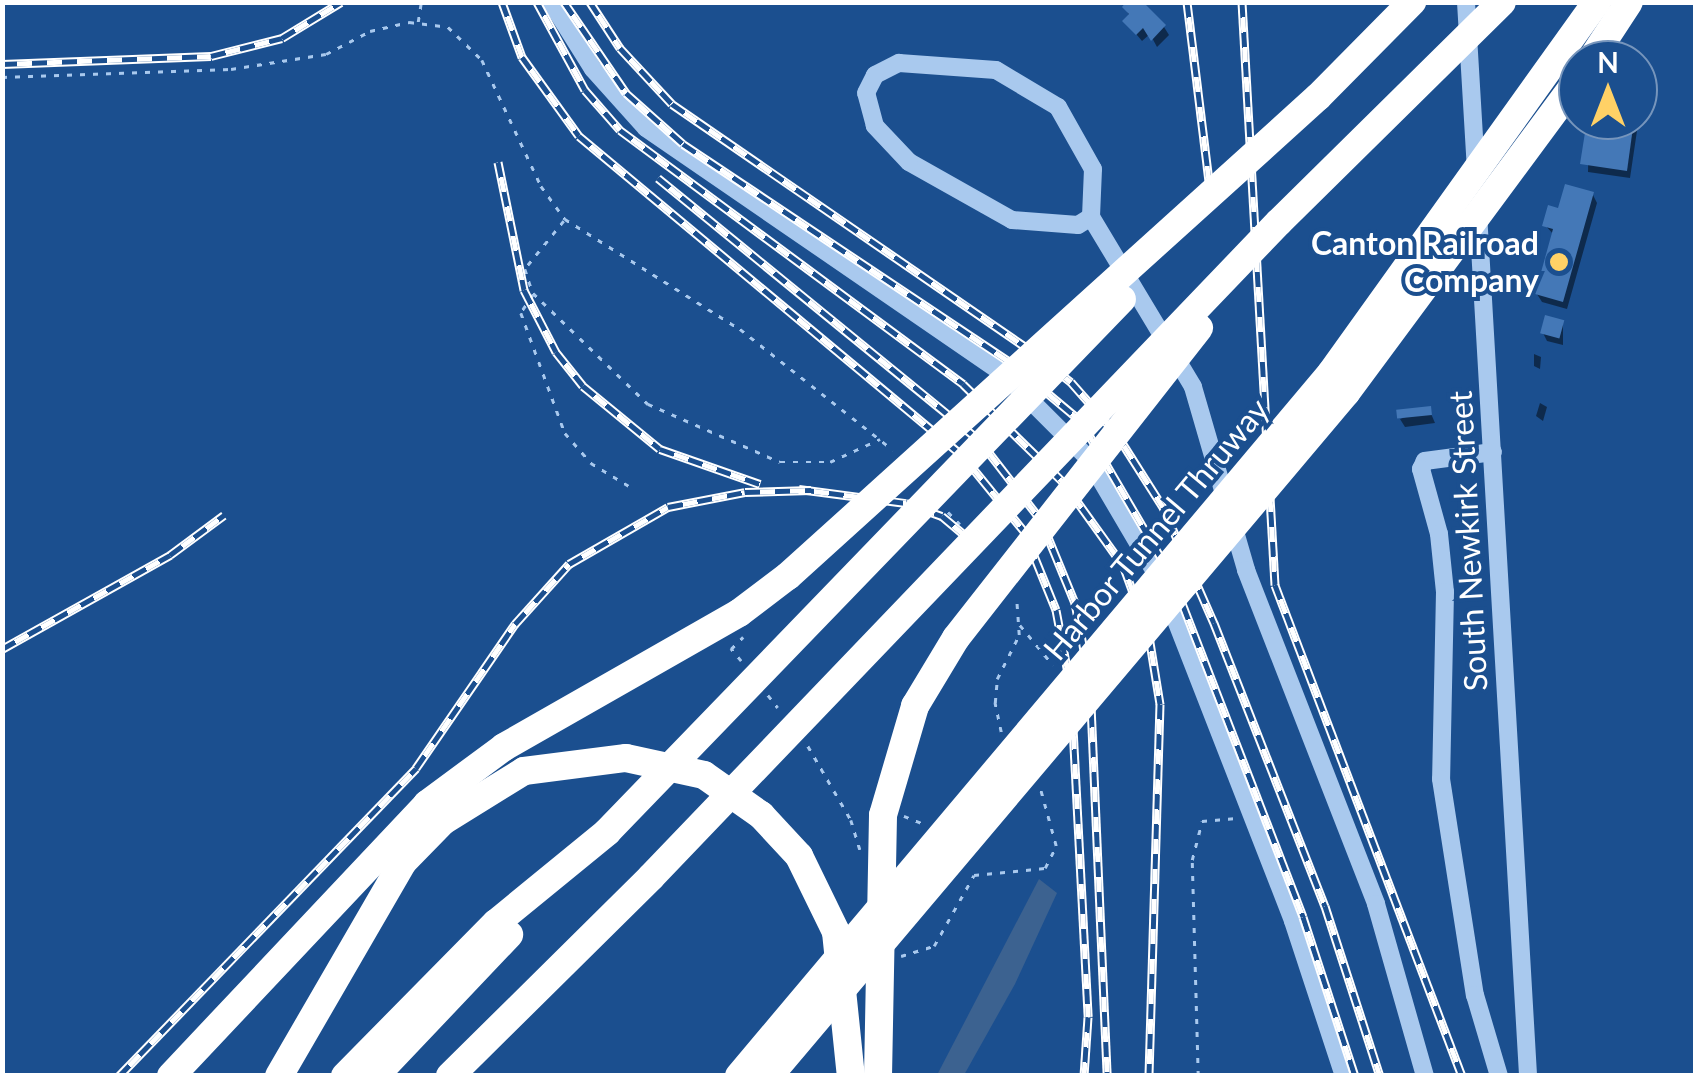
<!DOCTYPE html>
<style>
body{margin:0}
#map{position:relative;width:1698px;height:1078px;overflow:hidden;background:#1b4f8f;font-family:Lato,sans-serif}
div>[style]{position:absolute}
.water>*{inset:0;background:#3c6290}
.shadow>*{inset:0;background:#0007}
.building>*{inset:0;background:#4478b7;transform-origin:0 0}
.path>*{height:2.5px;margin-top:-1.25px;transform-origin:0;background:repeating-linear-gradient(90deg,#a9c9ee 0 5px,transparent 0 13px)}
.minor>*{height:18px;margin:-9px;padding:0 9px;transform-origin:9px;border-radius:9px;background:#a9c9ee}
.highway>*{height:28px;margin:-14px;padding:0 14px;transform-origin:14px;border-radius:14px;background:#fff}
.rail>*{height:9px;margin-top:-4.5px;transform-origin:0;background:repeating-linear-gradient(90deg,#1b4f8f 0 15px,#fff 0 30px);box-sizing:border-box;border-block:2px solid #fff}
.highway-bridge>*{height:28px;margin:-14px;padding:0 14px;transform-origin:14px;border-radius:14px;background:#fff}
.dots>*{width:28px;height:28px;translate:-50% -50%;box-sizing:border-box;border:5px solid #1b4f8f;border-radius:50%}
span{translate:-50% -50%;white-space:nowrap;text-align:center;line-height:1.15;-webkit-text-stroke:8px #1b4f8f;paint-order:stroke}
.poi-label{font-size:32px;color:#fff;font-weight:700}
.right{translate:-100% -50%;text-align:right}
.street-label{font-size:32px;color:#fff}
.frame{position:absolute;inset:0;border:5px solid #fff;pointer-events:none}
.north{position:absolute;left:1558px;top:40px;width:100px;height:100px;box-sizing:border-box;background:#1b4f8f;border:2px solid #7695bc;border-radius:50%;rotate:0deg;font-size:28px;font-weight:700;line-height:40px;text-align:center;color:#fff}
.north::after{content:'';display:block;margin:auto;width:35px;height:45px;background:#ffd166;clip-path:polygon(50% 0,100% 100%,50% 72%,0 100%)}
</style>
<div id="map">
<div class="water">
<i style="clip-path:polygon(1039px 879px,1057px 893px,1015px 984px,964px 1075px,937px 1075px)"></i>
</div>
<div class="shadow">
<i style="clip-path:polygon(1125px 7px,1164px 27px,1169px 35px,1157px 47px,1150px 34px,1142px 41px,1126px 22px,1130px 17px)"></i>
<i style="clip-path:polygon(1638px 98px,1641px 104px,1630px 178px,1588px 172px,1589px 120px,1638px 120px)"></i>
<i style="clip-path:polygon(1593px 195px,1597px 203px,1567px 309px,1542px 302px,1537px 294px,1554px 235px,1545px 225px)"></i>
<i style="clip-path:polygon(1563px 322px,1563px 345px,1547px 341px,1543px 333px)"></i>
<i style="clip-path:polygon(1534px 354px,1541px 357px,1540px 369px,1534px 366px)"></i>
<i style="clip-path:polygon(1540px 403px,1547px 407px,1543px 421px,1536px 416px)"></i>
<i style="clip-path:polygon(1429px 409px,1435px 423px,1405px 427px,1400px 419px)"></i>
</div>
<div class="building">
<i style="clip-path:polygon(1126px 2px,1143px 2px,1166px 25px,1151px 41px,1143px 28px,1136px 35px,1122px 21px,1129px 14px,1122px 7px)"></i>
<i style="clip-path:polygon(1587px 120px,1634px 120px,1627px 171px,1580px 164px)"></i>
<i style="clip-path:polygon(1565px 184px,1594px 192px,1563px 302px,1535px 294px,1553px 229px,1542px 226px,1548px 205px,1558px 208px)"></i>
<i style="left:1545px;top:315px;width:20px;height:19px;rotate:15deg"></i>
<i style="left:1431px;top:406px;width:9px;height:35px;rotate:84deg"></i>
</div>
<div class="path">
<i style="left:418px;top:22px;width:20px;rotate:-81deg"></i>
<i style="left:2px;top:77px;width:229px;rotate:-2deg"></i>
<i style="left:231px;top:69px;width:96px;rotate:-9deg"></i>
<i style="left:326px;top:54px;width:50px;rotate:-27.6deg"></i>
<i style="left:370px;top:31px;width:40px;rotate:-13deg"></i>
<i style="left:409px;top:22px;width:39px;rotate:7deg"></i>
<i style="left:448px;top:27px;width:47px;rotate:44.1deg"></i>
<i style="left:482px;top:60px;width:139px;rotate:64.9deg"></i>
<i style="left:541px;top:186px;width:41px;rotate:54deg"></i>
<i style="left:565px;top:219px;width:207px;rotate:32.2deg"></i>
<i style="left:740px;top:329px;width:195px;rotate:38.3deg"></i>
<i style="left:564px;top:221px;width:62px;rotate:129.1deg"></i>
<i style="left:525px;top:269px;width:25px;rotate:72deg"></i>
<i style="left:533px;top:293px;width:160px;rotate:44deg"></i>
<i style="left:648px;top:404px;width:144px;rotate:23.7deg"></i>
<i style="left:780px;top:462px;width:50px"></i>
<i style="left:830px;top:462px;width:55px;rotate:-24.7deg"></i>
<i style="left:533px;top:295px;width:22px;rotate:124deg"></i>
<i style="left:521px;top:313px;width:128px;rotate:69.9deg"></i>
<i style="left:565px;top:433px;width:40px;rotate:49deg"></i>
<i style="left:591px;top:463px;width:44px;rotate:31.2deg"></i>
<i style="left:948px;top:512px;width:17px;rotate:45deg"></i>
<i style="left:1020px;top:625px;width:52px;rotate:50.5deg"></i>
<i style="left:741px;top:661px;width:16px;rotate:-130deg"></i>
<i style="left:731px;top:649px;width:17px;rotate:-45deg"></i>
<i style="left:768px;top:695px;width:16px;rotate:52deg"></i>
<i style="left:1001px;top:732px;width:30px;rotate:-102deg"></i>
<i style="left:995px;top:703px;width:24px;rotate:-85deg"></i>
<i style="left:997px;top:679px;width:49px;rotate:-63.4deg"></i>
<i style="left:1019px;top:635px;width:39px;rotate:-94deg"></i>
<i style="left:808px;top:746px;width:86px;rotate:59.8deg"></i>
<i style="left:851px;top:820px;width:31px;rotate:73deg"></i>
<i style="left:904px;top:816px;width:22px;rotate:22deg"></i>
<i style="left:901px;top:956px;width:34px;rotate:-17deg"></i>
<i style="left:934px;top:946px;width:81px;rotate:-60.6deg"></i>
<i style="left:974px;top:875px;width:71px;rotate:-5.6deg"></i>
<i style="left:1045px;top:868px;width:25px;rotate:-63deg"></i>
<i style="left:1056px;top:846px;width:60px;rotate:-105.4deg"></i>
<i style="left:1198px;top:1076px;width:216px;rotate:-91.6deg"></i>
<i style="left:1192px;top:860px;width:40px;rotate:-75.6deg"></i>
<i style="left:1202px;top:821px;width:32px;rotate:-5deg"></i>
</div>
<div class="minor">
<i style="left:551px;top:2px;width:79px;rotate:57.9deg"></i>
<i style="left:593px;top:69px;width:79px;rotate:48.1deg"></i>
<i style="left:646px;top:128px;width:434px;rotate:34.5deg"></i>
<i style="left:1004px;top:374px;width:119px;rotate:45deg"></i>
<i style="left:1088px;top:458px;width:144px;rotate:59.5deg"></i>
<i style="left:1161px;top:582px;width:364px;rotate:68.7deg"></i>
<i style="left:1293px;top:921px;width:163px;rotate:71.8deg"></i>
<i style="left:1466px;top:2px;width:170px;rotate:86.6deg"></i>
<i style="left:1478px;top:213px;width:864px;rotate:86.68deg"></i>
<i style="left:1091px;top:217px;width:15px;rotate:148deg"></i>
<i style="left:1078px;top:225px;width:66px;rotate:-175.7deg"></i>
<i style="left:1012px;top:220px;width:118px;rotate:-150.6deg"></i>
<i style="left:909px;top:162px;width:50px;rotate:-133.4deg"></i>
<i style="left:875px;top:126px;width:34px;rotate:-105deg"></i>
<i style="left:866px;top:93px;width:20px;rotate:-63deg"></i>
<i style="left:875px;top:75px;width:27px;rotate:-27deg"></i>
<i style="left:899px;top:63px;width:97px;rotate:4.1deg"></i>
<i style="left:996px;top:70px;width:72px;rotate:30.8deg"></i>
<i style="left:1058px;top:107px;width:71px;rotate:60.6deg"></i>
<i style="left:1093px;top:169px;width:48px;rotate:92.4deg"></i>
<i style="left:1091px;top:217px;width:198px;rotate:59deg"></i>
<i style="left:1193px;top:387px;width:191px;rotate:73.8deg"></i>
<i style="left:1246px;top:570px;width:358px;rotate:68.7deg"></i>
<i style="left:1376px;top:904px;width:179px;rotate:74.1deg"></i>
<i style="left:1493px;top:452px;width:69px;rotate:172.5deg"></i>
<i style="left:1425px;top:461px;width:9px;rotate:117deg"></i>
<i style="left:1421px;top:469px;width:67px;rotate:74.5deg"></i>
<i style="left:1439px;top:534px;width:58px;rotate:84.1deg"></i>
<i style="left:1445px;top:592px;width:187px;rotate:91.2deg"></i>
<i style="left:1441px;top:779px;width:219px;rotate:81.1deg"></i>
<i style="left:1475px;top:995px;width:84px;rotate:73.5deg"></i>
</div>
<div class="highway">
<i style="left:1591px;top:60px;width:69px;rotate:-56.8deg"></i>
<i style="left:1318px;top:97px;width:134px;rotate:-45.3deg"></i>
<i style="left:171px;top:1076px;width:374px;rotate:-46.7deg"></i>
<i style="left:279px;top:1076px;width:247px;rotate:-59.9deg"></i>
<i style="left:403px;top:862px;width:57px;rotate:-45.7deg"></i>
<i style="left:443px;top:821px;width:95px;rotate:-31.7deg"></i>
<i style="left:524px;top:771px;width:103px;rotate:-7.3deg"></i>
<i style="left:626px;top:758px;width:80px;rotate:12.3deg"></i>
<i style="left:704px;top:775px;width:70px;rotate:35.1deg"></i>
<i style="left:761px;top:815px;width:56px;rotate:47.2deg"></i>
<i style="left:799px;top:856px;width:85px;rotate:64deg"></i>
<i style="left:836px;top:932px;width:145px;rotate:84.1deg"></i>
<i style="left:345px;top:1076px;width:215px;rotate:-45.4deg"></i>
<i style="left:496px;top:923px;width:144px;rotate:-39.3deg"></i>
<i style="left:375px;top:1076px;width:195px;rotate:-46.5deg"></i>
<i style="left:450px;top:1076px;width:283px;rotate:-44.7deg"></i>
</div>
<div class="rail">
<i style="left:502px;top:2px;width:59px;rotate:70deg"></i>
<i style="left:522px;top:57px;width:97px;rotate:54.2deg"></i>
<i style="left:579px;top:136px;width:500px;rotate:39.8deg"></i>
<i style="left:963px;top:456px;width:97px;rotate:50.9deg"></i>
<i style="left:1024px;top:531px;width:85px;rotate:67.9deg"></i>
<i style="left:1056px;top:610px;width:80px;rotate:79.2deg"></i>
<i style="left:1071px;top:689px;width:328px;rotate:87deg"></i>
<i style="left:1088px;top:1017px;width:59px;rotate:93.9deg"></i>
<i style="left:537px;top:2px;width:100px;rotate:61.4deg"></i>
<i style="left:585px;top:90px;width:53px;rotate:48.8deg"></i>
<i style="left:620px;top:130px;width:427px;rotate:36.5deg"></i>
<i style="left:963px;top:384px;width:141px;rotate:44.4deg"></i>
<i style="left:1064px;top:483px;width:101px;rotate:54.3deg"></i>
<i style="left:1123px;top:565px;width:76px;rotate:69.9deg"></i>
<i style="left:1149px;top:636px;width:69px;rotate:80.8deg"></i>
<i style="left:1160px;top:704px;width:372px;rotate:91.7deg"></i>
<i style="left:564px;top:2px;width:110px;rotate:55.7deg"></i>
<i style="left:626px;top:93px;width:76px;rotate:41.8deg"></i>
<i style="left:683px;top:144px;width:398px;rotate:33.7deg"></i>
<i style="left:1014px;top:365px;width:87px;rotate:39.9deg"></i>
<i style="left:1081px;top:421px;width:181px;rotate:59.7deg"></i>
<i style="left:1172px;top:577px;width:364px;rotate:68.9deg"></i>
<i style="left:1303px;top:917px;width:167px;rotate:71.9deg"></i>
<i style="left:590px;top:2px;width:55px;rotate:56.9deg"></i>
<i style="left:620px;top:48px;width:76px;rotate:47.1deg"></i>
<i style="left:672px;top:104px;width:434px;rotate:34.5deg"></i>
<i style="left:1030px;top:350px;width:52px;rotate:38deg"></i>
<i style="left:1071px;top:382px;width:68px;rotate:48.6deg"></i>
<i style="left:1116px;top:433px;width:88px;rotate:57.6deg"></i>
<i style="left:1163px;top:507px;width:127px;rotate:66.3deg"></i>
<i style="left:1214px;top:623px;width:304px;rotate:68.6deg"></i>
<i style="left:1325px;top:906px;width:179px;rotate:72.1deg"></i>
<i style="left:1187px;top:2px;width:180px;rotate:83deg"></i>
<i style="left:1242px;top:2px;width:584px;rotate:86.76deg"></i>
<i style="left:1275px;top:585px;width:525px;rotate:69.15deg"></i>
<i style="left:2px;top:64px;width:209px;rotate:-2.2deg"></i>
<i style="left:211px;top:56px;width:73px;rotate:-14.2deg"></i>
<i style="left:282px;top:38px;width:69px;rotate:-31.4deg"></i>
<i style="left:498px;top:162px;width:131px;rotate:78.5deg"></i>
<i style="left:524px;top:290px;width:70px;rotate:62.7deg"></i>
<i style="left:556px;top:352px;width:43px;rotate:51.5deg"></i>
<i style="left:583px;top:386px;width:99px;rotate:39.3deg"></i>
<i style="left:660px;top:449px;width:106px;rotate:19.3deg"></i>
<i style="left:658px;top:178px;width:416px;rotate:39.2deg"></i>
<i style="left:980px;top:441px;width:100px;rotate:52.3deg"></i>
<i style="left:1041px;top:520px;width:90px;rotate:67.7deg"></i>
<i style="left:1075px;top:603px;width:80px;rotate:79.2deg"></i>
<i style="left:1090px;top:682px;width:394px;rotate:87.5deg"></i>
<i style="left:799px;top:489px;width:108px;rotate:7.5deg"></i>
<i style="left:906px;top:503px;width:38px;rotate:20deg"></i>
<i style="left:942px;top:516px;width:30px;rotate:40deg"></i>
<i style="left:2px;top:649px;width:193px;rotate:-29.2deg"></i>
<i style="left:170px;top:555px;width:67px;rotate:-36.5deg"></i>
<i style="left:119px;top:1076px;width:428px;rotate:-46deg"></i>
<i style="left:416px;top:768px;width:175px;rotate:-55.5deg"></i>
<i style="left:515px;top:624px;width:81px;rotate:-48deg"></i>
<i style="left:569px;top:564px;width:114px;rotate:-29.9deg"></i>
<i style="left:668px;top:507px;width:78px;rotate:-11deg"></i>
<i style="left:745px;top:492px;width:66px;rotate:-1.7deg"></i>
</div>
<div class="highway-bridge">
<i style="left:427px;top:804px;width:96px;rotate:-36.5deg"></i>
<i style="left:504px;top:747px;width:271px;rotate:-29.7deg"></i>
<i style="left:739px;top:613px;width:61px;rotate:-37.1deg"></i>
<i style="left:788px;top:576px;width:714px;rotate:-42.11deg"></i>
<i style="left:607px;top:832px;width:741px;rotate:-45.98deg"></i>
<i style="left:651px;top:877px;width:907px;rotate:-46.21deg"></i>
<i style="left:1279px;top:222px;width:313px;rotate:-44.6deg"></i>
<i style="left:739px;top:1076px;width:919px;rotate:-49.9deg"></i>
<i style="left:1331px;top:373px;width:457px;rotate:-54.4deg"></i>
<i style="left:769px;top:1076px;width:894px;rotate:-49.81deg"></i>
<i style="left:1346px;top:393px;width:390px;rotate:-53.5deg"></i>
<i style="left:878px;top:1076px;width:261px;rotate:-88.9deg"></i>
<i style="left:883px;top:815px;width:114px;rotate:-73.6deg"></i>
<i style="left:915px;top:706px;width:79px;rotate:-58.9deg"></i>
<i style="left:956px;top:638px;width:394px;rotate:-51.9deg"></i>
</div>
<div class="dots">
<i style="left:1559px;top:262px;background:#ffd166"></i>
</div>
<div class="poi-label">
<span class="right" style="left:1539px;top:262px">Canton Railroad<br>Company</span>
</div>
<div class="street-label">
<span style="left:1156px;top:529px;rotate:-50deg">Harbor Tunnel Thruway</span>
<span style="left:1468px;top:541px;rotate:-93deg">South Newkirk Street</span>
</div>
<div class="frame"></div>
<div class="north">N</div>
</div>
